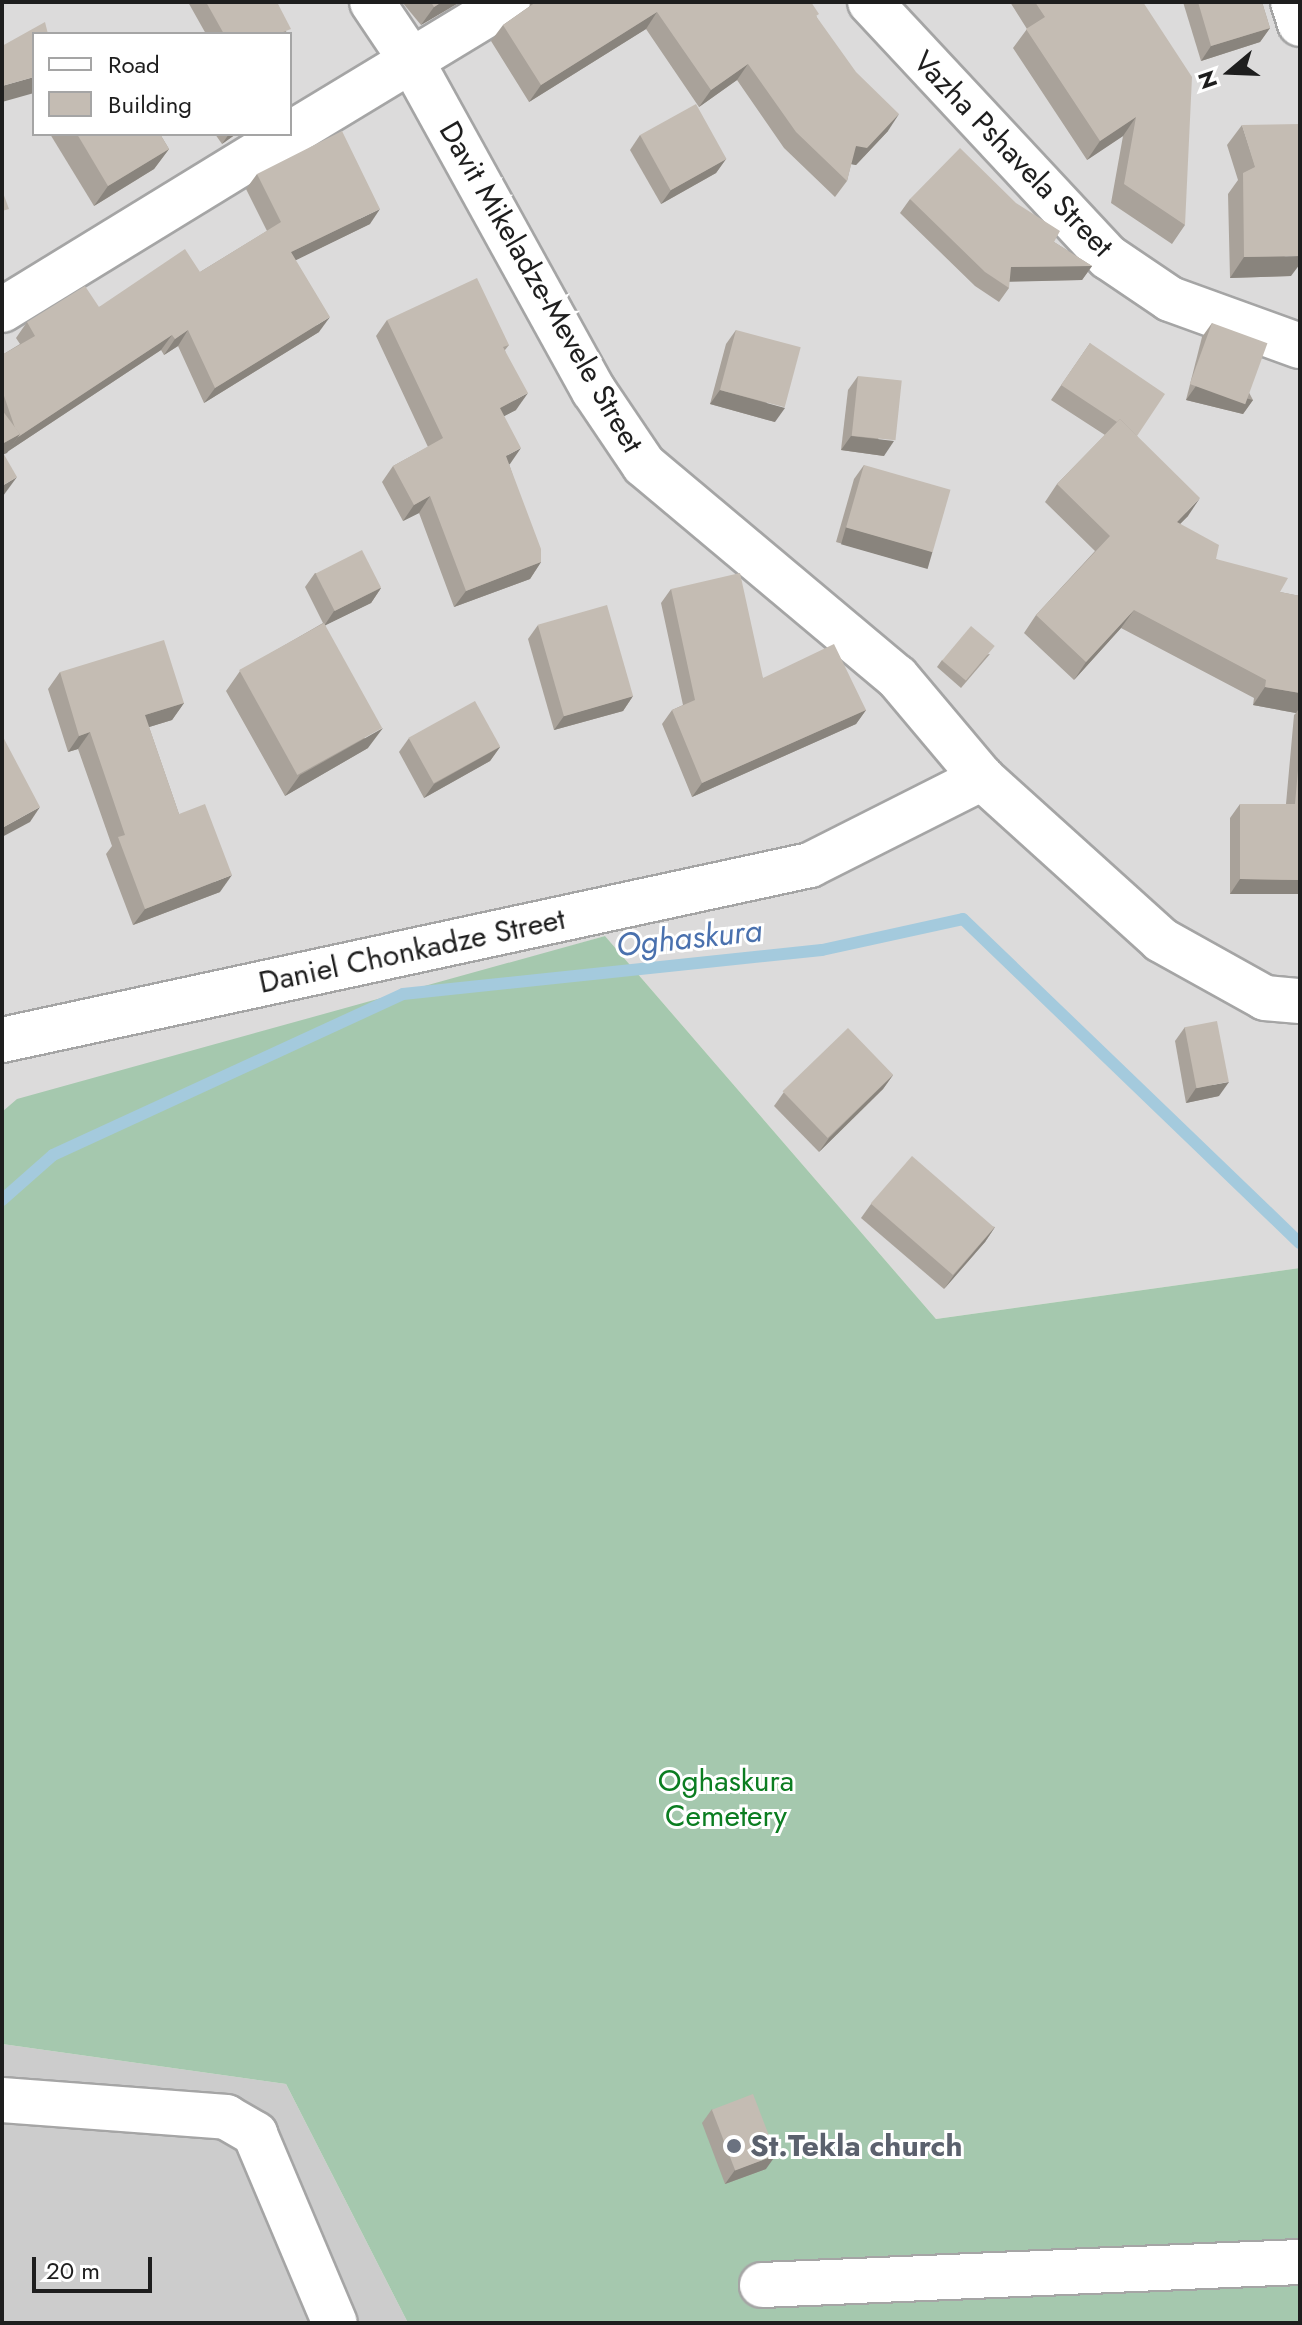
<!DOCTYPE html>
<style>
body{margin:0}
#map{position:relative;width:1302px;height:2325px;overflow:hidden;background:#efede4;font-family:Jost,sans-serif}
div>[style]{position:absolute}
.residential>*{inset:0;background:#dcdbdb}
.religious>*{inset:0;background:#ccc}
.cemetery>*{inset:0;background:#a5c8ae}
.stream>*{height:12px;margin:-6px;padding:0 6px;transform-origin:6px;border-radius:6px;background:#a4cadd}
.roads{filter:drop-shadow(2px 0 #a5a5a5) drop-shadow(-2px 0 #a5a5a5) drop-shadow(0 2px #a5a5a5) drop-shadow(0 -2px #a5a5a5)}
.minor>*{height:44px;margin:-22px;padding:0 22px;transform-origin:22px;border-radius:22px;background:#fff}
.wall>*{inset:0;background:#a9a29a}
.shaded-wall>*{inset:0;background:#89847d;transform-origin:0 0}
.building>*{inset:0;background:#c4bcb3;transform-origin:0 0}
.dots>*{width:22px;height:22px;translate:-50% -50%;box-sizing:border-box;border:4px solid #fff;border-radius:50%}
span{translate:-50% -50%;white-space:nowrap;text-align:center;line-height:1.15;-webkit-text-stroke:6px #fff;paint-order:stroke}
.street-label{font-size:30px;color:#1e1e1e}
.park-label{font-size:30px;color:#0b7d21}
.worship-label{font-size:30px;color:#5b616d;font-weight:700}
.left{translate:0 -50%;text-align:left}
.water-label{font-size:32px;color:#4a71ae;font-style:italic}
.frame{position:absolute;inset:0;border:4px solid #1e1e1e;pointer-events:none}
.legend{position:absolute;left:32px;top:32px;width:260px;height:104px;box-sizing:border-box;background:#fff;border:2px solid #a5a5a5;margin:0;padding:10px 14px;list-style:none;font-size:24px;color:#1e1e1e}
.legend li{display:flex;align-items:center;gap:16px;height:40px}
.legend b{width:40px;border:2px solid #a5a5a5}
.north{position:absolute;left:1190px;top:32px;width:80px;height:80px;-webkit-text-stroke:6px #fff;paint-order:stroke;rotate:251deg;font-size:22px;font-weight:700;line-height:32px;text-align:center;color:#1e1e1e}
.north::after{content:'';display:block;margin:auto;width:28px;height:36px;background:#1e1e1e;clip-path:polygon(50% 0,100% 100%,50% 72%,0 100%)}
.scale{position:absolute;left:32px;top:2257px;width:120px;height:36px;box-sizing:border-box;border:4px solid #1e1e1e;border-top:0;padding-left:10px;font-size:24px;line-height:28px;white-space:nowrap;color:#1e1e1e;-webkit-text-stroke:6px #fff;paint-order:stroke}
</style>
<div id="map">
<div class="residential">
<i style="clip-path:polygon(evenodd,2px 2px,1300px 2px,1300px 1268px,936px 1319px,605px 936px,2px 1111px,2px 2px,34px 34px,290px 34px,290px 134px,34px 134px,34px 34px)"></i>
</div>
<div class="religious">
<i style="clip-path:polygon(2px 2044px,286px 2084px,408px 2323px,2px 2323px)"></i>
</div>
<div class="cemetery">
<i style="clip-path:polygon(605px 936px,936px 1319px,1300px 1268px,1300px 2323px,408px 2323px,286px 2084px,2px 2044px,2px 1112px,17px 1099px)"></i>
</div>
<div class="stream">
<i style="left:2px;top:1200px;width:68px;rotate:-41.4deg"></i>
<i style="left:53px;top:1155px;width:385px;rotate:-24.7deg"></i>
<i style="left:403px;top:994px;width:421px;rotate:-6deg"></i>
<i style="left:822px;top:950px;width:144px;rotate:-12.4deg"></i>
<i style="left:963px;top:919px;width:467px;rotate:43.9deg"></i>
</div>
<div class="roads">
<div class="minor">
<i style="left:372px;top:2px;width:70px;rotate:56.1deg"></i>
<i style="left:411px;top:60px;width:378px;rotate:61.1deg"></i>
<i style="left:594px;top:391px;width:89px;rotate:56deg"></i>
<i style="left:644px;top:465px;width:330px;rotate:40deg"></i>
<i style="left:897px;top:677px;width:132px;rotate:49.9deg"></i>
<i style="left:982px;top:778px;width:241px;rotate:42.1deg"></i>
<i style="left:1161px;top:940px;width:119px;rotate:29.1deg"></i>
<i style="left:1265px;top:998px;width:35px;rotate:5deg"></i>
<i style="left:870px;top:2px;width:349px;rotate:47deg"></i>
<i style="left:1108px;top:257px;width:75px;rotate:34.1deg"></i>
<i style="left:1170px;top:299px;width:138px;rotate:19.9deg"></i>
<i style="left:1293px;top:2px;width:23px;rotate:72deg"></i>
<i style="left:290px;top:134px;width:255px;rotate:-31.2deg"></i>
<i style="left:2px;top:310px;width:337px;rotate:-31.5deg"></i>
<i style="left:2px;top:1040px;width:827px;rotate:-12.22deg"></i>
<i style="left:810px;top:865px;width:193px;rotate:-26.8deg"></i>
<i style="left:2px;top:2100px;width:225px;rotate:4.3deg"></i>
<i style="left:226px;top:2117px;width:34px;rotate:30deg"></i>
<i style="left:255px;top:2134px;width:205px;rotate:67.1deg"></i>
<i style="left:762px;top:2285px;width:538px;rotate:-2.45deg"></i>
</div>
</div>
<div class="wall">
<i style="clip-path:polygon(188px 2px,277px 2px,287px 34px,206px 34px)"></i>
<i style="clip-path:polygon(402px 2px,460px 2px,421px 25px)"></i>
<i style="clip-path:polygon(530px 2px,811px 2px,817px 18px,888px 131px,856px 165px,851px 164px,847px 181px,835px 197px,784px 148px,737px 80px,699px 107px,646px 29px,529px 102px,491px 41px,503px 25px,530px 6px)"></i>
<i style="clip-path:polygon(1010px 2px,1143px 2px,1185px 225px,1172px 244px,1111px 203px,1123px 136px,1087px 160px,1013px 48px,1027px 29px)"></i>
<i style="clip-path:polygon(1183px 2px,1262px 2px,1270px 28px,1260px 42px,1201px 61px)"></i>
<i style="clip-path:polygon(1242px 125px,1291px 276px,1230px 278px,1228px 194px,1238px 180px,1227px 145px)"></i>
<i style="clip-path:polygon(50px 134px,160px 134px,169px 149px,154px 169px,94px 206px)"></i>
<i style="clip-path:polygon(215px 134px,236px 134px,222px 144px)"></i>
<i style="clip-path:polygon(640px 135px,726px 159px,716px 173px,661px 204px,630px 150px)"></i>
<i style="clip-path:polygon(257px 174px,370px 224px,295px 260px,319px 332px,204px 403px,178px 346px,164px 355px,161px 350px,4px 454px,3px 496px,2px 497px,2px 355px,20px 344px,16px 338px,27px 322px,99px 307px,200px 272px,267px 231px,246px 189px)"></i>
<i style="clip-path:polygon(910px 199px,1054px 242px,1092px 266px,1082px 280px,1009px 281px,1009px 288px,999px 302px,975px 286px,900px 213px)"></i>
<i style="clip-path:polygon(387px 320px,509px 345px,505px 350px,516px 410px,504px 416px,509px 464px,541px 562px,530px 579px,454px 607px,419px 513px,403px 521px,382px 482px,393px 466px,428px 447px,376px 336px)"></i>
<i style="clip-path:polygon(1212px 323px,1253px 400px,1243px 414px,1186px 400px,1202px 337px)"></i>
<i style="clip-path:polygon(736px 330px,775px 422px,710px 404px,726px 344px)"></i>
<i style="clip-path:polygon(1090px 343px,1137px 436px,1188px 516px,1180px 524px,1216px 559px,1280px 592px,1300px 596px,1300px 894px,1230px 894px,1230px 818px,1240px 804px,1286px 804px,1294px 715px,1296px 713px,1253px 705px,1254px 698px,1121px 628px,1074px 680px,1024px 633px,1036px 615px,1095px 551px,1045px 502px,1057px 484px,1105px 435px,1051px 400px)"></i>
<i style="clip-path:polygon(858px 376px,884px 456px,841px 450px,848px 390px)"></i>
<i style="clip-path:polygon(864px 465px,932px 552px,922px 567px,836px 542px,854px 479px)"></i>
<i style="clip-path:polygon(315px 573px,381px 588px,371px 603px,325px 625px,368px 748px,285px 796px,226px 691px,240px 671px,323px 623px,305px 587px)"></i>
<i style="clip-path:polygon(671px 589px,763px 678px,866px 710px,856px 724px,692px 797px,662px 724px,672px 710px,683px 705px,661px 603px)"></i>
<i style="clip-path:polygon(538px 625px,633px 696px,623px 711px,554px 730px,528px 639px)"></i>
<i style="clip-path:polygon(990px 654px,961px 688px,937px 667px,942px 660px)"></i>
<i style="clip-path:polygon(60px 672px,184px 703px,172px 720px,149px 727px,179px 814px,220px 892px,133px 925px,106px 854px,112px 846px,78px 749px,68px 752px,48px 689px)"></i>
<i style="clip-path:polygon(409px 738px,500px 747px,490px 761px,424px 798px,399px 752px)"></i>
<i style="clip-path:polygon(1185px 1027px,1219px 1096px,1186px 1103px,1175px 1041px)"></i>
<i style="clip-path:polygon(893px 1075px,883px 1089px,819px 1152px,774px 1106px,784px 1092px)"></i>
<i style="clip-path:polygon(871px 1204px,995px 1227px,985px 1242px,944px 1289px,861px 1218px)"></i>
<i style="clip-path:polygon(712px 2109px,766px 2169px,725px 2184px,702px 2123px)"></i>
</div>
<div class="shaded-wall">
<i style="clip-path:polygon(442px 2px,460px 2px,421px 25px,434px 7px)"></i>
<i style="clip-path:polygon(657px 12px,646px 29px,529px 102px,541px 85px)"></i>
<i style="clip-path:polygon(1270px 28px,1260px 42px,1201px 61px,1211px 46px)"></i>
<i style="clip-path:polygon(748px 64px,737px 80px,699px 107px,711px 90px)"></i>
<i style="clip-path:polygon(34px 77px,34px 93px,2px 102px,2px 86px)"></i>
<i style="clip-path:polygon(899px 114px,888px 131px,856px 165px,845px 163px,856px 146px)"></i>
<i style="clip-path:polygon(1136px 117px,1123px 136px,1087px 160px,1100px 141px)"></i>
<i style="clip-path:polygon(229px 134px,236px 134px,222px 144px)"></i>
<i style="clip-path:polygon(169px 149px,154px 169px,94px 206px,108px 186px)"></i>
<i style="clip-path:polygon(726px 159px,716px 173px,661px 204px,671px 190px)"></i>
<i style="clip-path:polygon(380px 209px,370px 224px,280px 268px,291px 252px)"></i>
<i style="clip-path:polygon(1300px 256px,1300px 264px,1291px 276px,1230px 278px,1244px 257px)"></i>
<i style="clip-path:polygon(1092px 266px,1082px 280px,1001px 282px,1011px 267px)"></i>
<i style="clip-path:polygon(330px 317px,319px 332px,204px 403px,215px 388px)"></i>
<i style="clip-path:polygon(188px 330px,178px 346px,164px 355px,175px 339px)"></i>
<i style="clip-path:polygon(172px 335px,161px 350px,7px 452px,18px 437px)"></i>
<i style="clip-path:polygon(1196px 386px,1253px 400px,1243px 414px,1186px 400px)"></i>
<i style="clip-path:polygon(720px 390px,785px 408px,775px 422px,710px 404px)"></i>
<i style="clip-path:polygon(528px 393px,516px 410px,489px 424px,500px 408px)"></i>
<i style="clip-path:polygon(20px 434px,7px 453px,2px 455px,2px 444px)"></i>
<i style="clip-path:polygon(851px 436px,894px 441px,884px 456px,841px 450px)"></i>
<i style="clip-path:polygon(521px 448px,510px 464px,495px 472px,506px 456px)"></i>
<i style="clip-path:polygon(17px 477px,3px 496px,2px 497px,2px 486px)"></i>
<i style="clip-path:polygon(430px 496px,419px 513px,403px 521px,414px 505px)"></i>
<i style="clip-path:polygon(1200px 498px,1188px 516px,1164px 540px,1177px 522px)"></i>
<i style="left:846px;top:527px;width:90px;height:18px;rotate:16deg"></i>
<i style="clip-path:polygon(541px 562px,530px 579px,454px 607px,466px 591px)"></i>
<i style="clip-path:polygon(381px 588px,371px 603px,324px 626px,334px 611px)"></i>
<i style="clip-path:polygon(1134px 610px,1121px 628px,1074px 680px,1086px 662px)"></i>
<i style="clip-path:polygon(1265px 687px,1300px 693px,1300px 707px,1296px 713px,1253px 705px)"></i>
<i style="clip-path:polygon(633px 696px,623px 711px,554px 730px,564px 716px)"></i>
<i style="clip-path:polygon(184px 703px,172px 720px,133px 732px,145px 715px)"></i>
<i style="clip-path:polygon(866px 710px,856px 724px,692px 797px,702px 783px)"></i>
<i style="clip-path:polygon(383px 728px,368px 748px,285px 796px,300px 775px)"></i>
<i style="clip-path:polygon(90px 732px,78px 749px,68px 752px,79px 736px)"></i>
<i style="clip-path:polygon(500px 747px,490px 761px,424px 798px,434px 784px)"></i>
<i style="clip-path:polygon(40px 807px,30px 822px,2px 837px,2px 828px)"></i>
<i style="clip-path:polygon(232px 875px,220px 892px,133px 925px,145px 909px)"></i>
<i style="clip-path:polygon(1240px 879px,1300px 880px,1300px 894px,1230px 894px)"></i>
<i style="clip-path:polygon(893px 1075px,883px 1089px,819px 1152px,829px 1138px)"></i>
<i style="clip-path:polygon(1229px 1082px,1219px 1096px,1186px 1103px,1196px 1088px)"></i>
<i style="clip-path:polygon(995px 1227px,985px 1242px,944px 1289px,954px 1275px)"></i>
<i style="clip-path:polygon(776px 2155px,766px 2169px,725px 2184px,735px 2170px)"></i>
</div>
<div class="building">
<i style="clip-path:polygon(206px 2px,277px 2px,291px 29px,278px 34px,224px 34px)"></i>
<i style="clip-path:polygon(431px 2px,442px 2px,434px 7px)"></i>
<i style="clip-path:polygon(536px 2px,811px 2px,819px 14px,816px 16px,856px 72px,899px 114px,867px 148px,856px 146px,847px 181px,796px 132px,748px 64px,711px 90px,657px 12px,541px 85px,503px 25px)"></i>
<i style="clip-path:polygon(1035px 2px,1143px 2px,1192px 77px,1185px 225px,1124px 184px,1136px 117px,1100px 141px,1026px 29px,1045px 17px)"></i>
<i style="clip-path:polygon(1198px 2px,1262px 2px,1270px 28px,1211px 46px)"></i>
<i style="clip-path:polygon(45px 22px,48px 34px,34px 34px,34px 77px,2px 86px,2px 46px)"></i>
<i style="left:696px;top:104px;width:63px;height:64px;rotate:61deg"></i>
<i style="clip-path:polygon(1300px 124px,1300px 256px,1244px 257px,1243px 173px,1255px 167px,1242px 125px)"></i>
<i style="clip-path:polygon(342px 131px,380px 209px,291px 252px,330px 317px,215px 388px,188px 330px,175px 339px,172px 335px,18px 437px,20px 434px,15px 428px,2px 390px,2px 355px,35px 336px,27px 322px,85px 286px,99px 307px,185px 249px,200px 272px,281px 222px,257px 174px)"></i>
<i style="clip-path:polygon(77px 134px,160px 134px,169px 149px,108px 186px)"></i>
<i style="clip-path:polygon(960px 148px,1016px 203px,1060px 231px,1054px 242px,1092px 266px,1011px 267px,1009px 288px,985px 272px,910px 199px)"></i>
<i style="clip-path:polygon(2px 190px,9px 209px,2px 211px)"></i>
<i style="clip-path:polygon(477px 278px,509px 345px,503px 347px,528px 393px,500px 408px,521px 448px,506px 456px,541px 549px,541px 562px,466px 591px,430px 496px,414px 505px,393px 466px,443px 438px,387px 320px)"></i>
<i style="left:1212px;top:323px;width:59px;height:65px;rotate:20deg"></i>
<i style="left:736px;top:330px;width:67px;height:62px;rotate:15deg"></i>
<i style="clip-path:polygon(1090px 343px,1165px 394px,1137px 436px,1120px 419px,1117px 422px,1061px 385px)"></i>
<i style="left:858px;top:376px;width:44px;height:60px;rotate:6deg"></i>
<i style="clip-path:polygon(2px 410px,20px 434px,2px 444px)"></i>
<i style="clip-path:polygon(1120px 419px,1200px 498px,1177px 522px,1219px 545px,1216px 559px,1288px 578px,1280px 592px,1300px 596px,1300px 693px,1265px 687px,1266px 680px,1134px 610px,1086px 662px,1036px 615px,1110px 536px,1057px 484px)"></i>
<i style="clip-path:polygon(2px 451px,17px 477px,2px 486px)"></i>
<i style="left:864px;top:465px;width:90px;height:65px;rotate:16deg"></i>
<i style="left:362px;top:550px;width:42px;height:52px;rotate:63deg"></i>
<i style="clip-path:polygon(740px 573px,763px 678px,834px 644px,866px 710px,702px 783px,672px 710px,695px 700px,671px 589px)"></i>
<i style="left:607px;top:605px;width:95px;height:72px;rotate:74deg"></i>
<i style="left:324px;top:623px;width:120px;height:97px;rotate:61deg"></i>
<i style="left:971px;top:626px;width:31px;height:45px;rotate:40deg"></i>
<i style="clip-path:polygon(164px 640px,184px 703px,145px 715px,179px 814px,205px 804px,232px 875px,145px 909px,118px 837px,125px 835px,90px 732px,79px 736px,60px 672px)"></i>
<i style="left:475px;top:701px;width:52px;height:76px;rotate:61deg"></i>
<i style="clip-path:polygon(2px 735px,40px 807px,2px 828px)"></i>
<i style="clip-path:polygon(1300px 747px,1300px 880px,1240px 879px,1240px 804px,1295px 804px)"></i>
<i style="left:1217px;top:1021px;width:62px;height:33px;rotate:79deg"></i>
<i style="left:848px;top:1028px;width:65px;height:91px;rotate:46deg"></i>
<i style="left:912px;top:1156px;width:109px;height:63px;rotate:41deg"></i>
<i style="left:753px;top:2094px;width:65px;height:44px;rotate:69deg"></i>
</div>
<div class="dots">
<i style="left:734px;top:2146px;background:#6b7280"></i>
</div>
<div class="street-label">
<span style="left:1013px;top:154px;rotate:46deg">Vazha Pshavela Street</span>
<span style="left:541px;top:287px;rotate:60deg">Davit Mikeladze-Mevele Street</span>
<span style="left:412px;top:951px;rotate:-12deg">Daniel Chonkadze Street</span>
</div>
<div class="park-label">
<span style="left:726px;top:1798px">Oghaskura<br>Cemetery</span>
</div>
<div class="worship-label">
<span class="left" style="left:750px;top:2146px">St.Tekla church</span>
</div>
<div class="water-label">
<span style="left:689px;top:938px;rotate:-6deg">Oghaskura</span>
</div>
<div class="frame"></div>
<ul class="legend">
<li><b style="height:10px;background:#fff"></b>Road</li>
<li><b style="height:22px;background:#c4bcb3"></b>Building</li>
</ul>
<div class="north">N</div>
<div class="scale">20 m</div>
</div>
